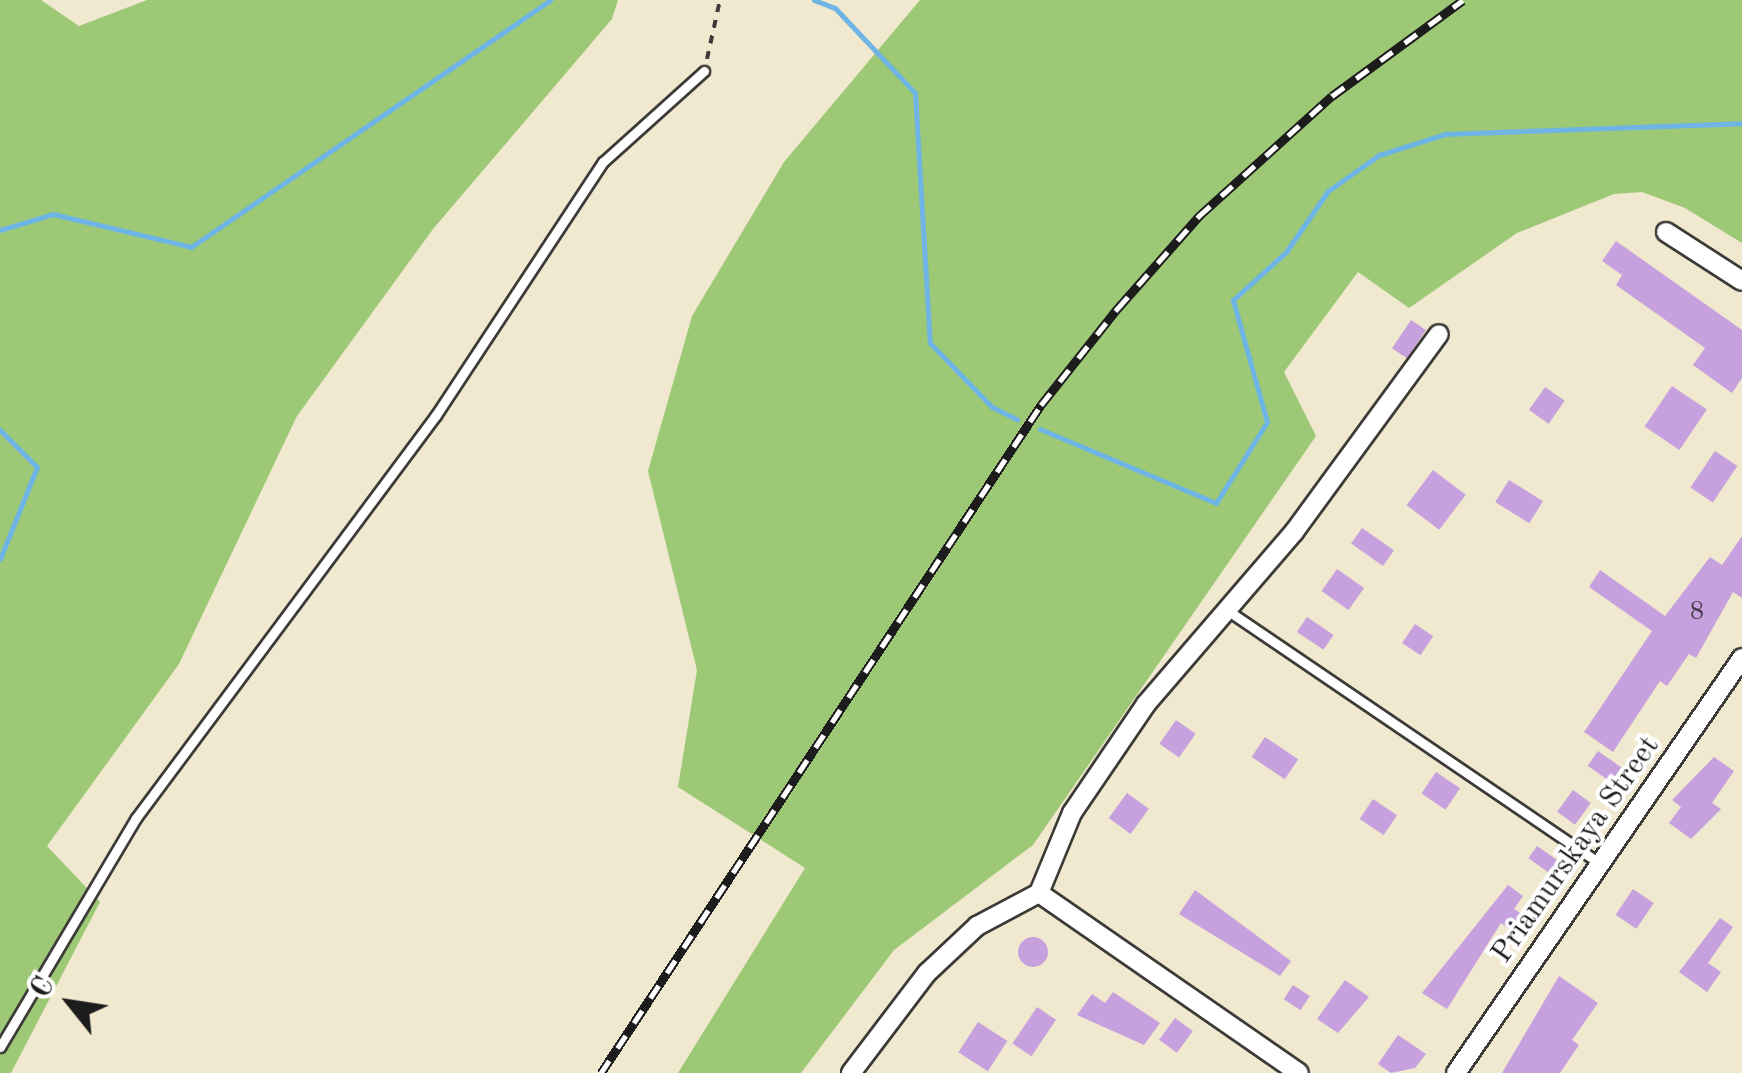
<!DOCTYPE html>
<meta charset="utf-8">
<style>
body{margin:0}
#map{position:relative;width:1742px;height:1073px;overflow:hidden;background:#f0e8cf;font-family:"Old Standard TT",serif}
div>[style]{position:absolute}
.green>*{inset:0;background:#9dc976}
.stream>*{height:5px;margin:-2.5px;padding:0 2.5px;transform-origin:2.5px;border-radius:2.5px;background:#6eb4e5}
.building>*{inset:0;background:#c6a1dd;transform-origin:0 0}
.round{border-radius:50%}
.path>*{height:4px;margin-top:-2px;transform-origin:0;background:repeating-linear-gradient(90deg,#3c3b37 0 8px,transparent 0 16px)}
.roads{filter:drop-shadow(2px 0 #3c3b37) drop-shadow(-2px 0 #3c3b37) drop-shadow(0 2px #3c3b37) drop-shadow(0 -2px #3c3b37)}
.service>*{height:9px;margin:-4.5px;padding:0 4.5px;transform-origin:4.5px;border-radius:4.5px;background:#fff}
.minor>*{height:18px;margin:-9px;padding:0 9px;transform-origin:9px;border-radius:9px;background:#fff}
.rail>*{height:9px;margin-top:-4.5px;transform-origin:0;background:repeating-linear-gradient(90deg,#fff 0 15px,#1c1c1c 0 30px);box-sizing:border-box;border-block:2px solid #1c1c1c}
span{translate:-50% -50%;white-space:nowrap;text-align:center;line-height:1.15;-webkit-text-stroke:8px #fff;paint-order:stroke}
.number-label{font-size:25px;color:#463d4c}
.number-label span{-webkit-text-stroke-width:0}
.street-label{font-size:30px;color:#1c1c1c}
.north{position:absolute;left:20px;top:953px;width:100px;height:100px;-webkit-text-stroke:8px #fff;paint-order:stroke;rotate:300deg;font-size:28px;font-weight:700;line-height:40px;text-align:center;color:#1c1c1c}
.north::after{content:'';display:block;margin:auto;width:35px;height:45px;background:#1c1c1c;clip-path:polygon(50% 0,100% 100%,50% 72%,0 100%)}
</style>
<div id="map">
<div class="green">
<i style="clip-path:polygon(0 0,41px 0,79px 26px,147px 0,618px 0,612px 19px,433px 229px,297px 416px,179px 664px,47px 846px,100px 902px,11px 1073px,0 1073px)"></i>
<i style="clip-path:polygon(920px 0,1742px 0,1742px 243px,1685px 208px,1642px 192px,1614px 194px,1517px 233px,1409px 308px,1358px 272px,1284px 372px,1316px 436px,1033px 845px,894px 950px,801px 1073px,678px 1073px,805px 868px,678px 787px,697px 670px,648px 471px,692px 316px,784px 162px)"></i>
</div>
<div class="stream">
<i style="left:814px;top:0;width:22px;rotate:21deg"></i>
<i style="left:835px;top:8px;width:117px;rotate:46.7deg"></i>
<i style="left:915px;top:93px;width:250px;rotate:86.6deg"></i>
<i style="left:930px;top:343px;width:89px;rotate:45.9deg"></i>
<i style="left:992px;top:407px;width:28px;rotate:26deg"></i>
<i style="left:0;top:230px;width:55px;rotate:-16.8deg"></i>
<i style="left:53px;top:214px;width:142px;rotate:13.4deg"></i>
<i style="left:191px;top:247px;width:436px;rotate:-34.5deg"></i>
<i style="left:1040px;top:429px;width:191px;rotate:22.8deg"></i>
<i style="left:1216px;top:503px;width:96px;rotate:-57.8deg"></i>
<i style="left:1267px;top:422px;width:127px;rotate:-105.6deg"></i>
<i style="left:1233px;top:300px;width:72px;rotate:-42.2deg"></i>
<i style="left:1286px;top:252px;width:74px;rotate:-55.5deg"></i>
<i style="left:1328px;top:191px;width:62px;rotate:-35.2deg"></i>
<i style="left:1379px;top:155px;width:69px;rotate:-17.7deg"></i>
<i style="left:1445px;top:134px;width:297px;rotate:-2.1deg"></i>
<i style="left:0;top:430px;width:52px;rotate:45deg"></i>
<i style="left:37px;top:467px;width:99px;rotate:111.9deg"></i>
</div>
<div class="building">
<i style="clip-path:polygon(1616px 241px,1742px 330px,1742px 378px,1732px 393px,1693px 365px,1705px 348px,1616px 285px,1622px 275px,1602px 261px)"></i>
<i style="left:1411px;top:320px;width:18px;height:34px;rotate:34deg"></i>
<i style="left:1672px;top:386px;width:42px;height:49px;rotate:34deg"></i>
<i style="left:1545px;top:387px;width:24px;height:28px;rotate:35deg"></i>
<i style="left:1715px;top:451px;width:27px;height:44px;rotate:34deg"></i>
<i style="left:1433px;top:470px;width:41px;height:44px;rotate:37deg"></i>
<i style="left:1509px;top:480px;width:40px;height:26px;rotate:32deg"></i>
<i style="left:1362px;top:528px;width:39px;height:19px;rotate:35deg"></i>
<i style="clip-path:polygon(1742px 536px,1742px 598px,1733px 592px,1696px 658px,1689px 654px,1667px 686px,1660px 681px,1613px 752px,1584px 732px,1652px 631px,1589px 587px,1600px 570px,1665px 616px,1710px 557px,1722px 565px)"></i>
<i style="left:1337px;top:569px;width:33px;height:27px;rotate:35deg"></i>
<i style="left:1307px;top:617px;width:32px;height:18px;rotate:34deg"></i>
<i style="left:1415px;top:624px;width:22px;height:23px;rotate:34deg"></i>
<i style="left:1176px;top:720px;width:24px;height:29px;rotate:35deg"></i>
<i style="left:1265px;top:737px;width:40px;height:24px;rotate:34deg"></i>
<i style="left:1598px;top:751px;width:29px;height:18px;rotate:35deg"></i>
<i style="clip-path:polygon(1714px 757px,1734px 771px,1712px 803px,1721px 809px,1691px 839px,1669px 823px,1681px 807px,1672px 800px)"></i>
<i style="left:1436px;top:772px;width:29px;height:26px;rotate:34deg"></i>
<i style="left:1573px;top:790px;width:22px;height:27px;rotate:36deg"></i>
<i style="left:1127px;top:793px;width:27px;height:31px;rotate:36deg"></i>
<i style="left:1373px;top:799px;width:29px;height:24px;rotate:34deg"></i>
<i style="left:1537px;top:846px;width:32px;height:15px;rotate:35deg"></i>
<i style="clip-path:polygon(1508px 885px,1523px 896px,1514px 909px,1522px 914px,1510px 930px,1501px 923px,1447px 1009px,1422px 993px)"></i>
<i style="left:1633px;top:889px;width:25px;height:31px;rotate:34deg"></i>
<i style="clip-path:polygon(1195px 890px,1291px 961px,1280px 976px,1179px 914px)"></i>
<i style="clip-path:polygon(1720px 918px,1733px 927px,1708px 963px,1721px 972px,1707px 992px,1679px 972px)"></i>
<i class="round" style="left:1018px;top:937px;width:30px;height:30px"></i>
<i style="clip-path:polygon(1559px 976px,1598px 1003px,1572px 1040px,1579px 1045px,1560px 1073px,1502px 1073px)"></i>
<i style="clip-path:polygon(1345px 980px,1369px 997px,1338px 1033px,1317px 1019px)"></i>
<i style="left:1293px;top:985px;width:20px;height:17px;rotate:33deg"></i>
<i style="clip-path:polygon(1113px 992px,1160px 1023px,1144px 1045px,1077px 1015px,1092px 994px,1105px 1003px)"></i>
<i style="left:1037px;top:1007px;width:23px;height:44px;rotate:34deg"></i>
<i style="left:1175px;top:1018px;width:22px;height:27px;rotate:36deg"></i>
<i style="left:978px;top:1022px;width:35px;height:36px;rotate:33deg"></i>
<i style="clip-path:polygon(1398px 1035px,1426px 1054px,1415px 1068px,1391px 1073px,1378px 1064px)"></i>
</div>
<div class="path">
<i style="left:707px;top:59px;width:60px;rotate:-77.6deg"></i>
</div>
<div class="roads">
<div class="service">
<i style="left:1227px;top:610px;width:450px;rotate:34.2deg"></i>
<i style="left:0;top:1047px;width:266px;rotate:-59.3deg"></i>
<i style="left:136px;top:818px;width:502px;rotate:-53.34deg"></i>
<i style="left:436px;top:415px;width:303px;rotate:-56.6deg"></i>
<i style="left:603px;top:162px;width:136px;rotate:-42deg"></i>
</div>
<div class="minor">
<i style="left:1666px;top:232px;width:90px;rotate:32.8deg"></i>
<i style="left:1039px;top:893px;width:87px;rotate:-67.6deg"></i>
<i style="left:1072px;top:813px;width:132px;rotate:-55.8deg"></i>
<i style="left:1146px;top:704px;width:227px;rotate:-49.3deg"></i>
<i style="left:1294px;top:532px;width:245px;rotate:-53.8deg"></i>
<i style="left:1039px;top:893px;width:316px;rotate:34.7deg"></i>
<i style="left:851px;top:1073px;width:126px;rotate:-52.8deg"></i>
<i style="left:927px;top:973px;width:69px;rotate:-43.2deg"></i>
<i style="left:977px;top:926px;width:70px;rotate:-28deg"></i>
<i style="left:1456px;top:1073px;width:504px;rotate:-55.43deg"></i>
</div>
</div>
<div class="rail">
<i style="left:601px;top:1073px;width:800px;rotate:-56.63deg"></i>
<i style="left:1041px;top:405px;width:124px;rotate:-51.6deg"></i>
<i style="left:1118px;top:308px;width:123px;rotate:-48.6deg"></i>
<i style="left:1199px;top:216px;width:179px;rotate:-42.1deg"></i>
<i style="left:1332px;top:96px;width:162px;rotate:-36.2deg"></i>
</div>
<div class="number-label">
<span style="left:1697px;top:613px">8</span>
</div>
<div class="street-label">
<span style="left:1576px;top:850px;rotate:-55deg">Priamurskaya Street</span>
</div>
<div class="north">С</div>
</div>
